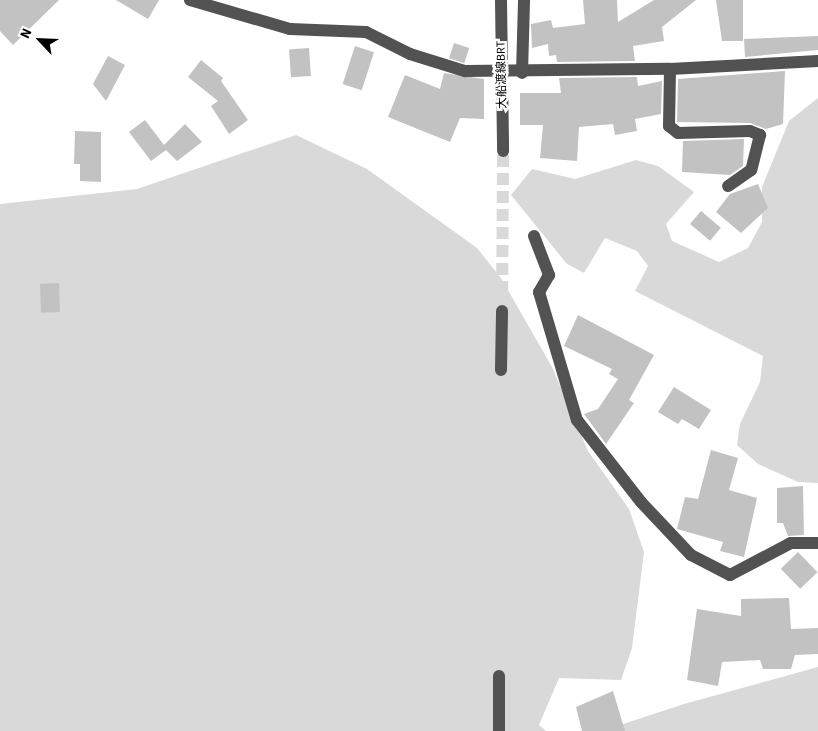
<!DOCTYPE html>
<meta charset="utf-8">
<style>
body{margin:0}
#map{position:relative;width:818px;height:731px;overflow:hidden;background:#fff;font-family:"Source Sans 3","Noto Sans JP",sans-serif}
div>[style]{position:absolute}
.green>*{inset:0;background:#d9d9d9}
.building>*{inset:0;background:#c2c2c2;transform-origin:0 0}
.minor-tunnel>*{height:12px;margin-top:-6px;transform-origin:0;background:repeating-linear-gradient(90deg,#d9d9d9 0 12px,transparent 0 18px)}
.minor>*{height:12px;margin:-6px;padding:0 6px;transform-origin:6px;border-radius:6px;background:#525252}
span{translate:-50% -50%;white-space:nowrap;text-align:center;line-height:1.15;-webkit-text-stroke:5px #fff;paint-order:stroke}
.street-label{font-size:12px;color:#000}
.north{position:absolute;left:15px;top:15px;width:50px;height:50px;-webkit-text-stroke:4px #fff;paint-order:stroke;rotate:295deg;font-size:14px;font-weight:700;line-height:20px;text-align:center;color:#000}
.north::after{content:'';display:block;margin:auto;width:18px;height:22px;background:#000;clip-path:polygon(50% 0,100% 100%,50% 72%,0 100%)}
</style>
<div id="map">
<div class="green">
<i style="clip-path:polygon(818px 98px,818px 483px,798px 482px,758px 464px,737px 445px,740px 424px,760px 382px,763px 356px,635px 291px,648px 266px,637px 251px,605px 238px,584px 273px,567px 264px,511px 195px,532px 169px,575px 179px,636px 160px,658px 166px,694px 192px,666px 224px,672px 241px,719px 262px,748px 248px,762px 222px,762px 187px,789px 121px)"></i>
<i style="clip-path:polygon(296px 135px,367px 169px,477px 248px,501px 278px,552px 367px,588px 451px,629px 509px,644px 552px,632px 648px,621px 680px,559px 678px,539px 725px,546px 731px,0 731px,0 204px,137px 189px)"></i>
<i style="clip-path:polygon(818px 667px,818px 731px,602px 731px,684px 704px)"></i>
</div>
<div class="building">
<i style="clip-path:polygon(0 0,59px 0,13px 45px,0 31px)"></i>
<i style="clip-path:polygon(116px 0,159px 0,148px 19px)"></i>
<i style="clip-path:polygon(583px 0,617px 0,618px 22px,654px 0,696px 0,662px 27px,664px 41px,633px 46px,635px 61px,557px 62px,556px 55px,549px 56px,548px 44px,532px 48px,531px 24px,551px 20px,553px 28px,585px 24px)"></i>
<i style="clip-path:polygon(716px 0,743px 0,743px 41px,722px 41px)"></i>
<i style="clip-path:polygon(818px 36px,818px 50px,745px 57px,744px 39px)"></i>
<i style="left:454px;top:43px;width:16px;height:16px;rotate:18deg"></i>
<i style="left:355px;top:46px;width:20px;height:40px;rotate:18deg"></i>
<i style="left:309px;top:48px;width:28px;height:20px;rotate:86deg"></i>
<i style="clip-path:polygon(108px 56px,125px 65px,106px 101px,93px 84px)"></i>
<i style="clip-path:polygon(201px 60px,223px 78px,221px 81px,248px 120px,229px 134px,211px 106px,218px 101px,188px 77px)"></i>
<i style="clip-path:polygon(785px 71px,783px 124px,766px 129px,750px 123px,677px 122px,678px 79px)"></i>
<i style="clip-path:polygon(444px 73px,484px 79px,484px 119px,460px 118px,450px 142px,388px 117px,405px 75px,440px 89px)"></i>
<i style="clip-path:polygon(637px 77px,638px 86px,662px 81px,661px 114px,635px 119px,637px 131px,615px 135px,613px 124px,579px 127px,577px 161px,540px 158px,543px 125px,520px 125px,520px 93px,561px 93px,559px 78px)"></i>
<i style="clip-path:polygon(145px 120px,164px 145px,185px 124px,202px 142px,177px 161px,166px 150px,151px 161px,129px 132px)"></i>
<i style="clip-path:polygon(75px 131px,101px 132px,101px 182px,80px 181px,80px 164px,74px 164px)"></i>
<i style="clip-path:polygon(744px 139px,743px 166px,730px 175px,682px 172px,683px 141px)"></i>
<i style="clip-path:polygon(758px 184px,768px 208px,741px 233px,716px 212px,730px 194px)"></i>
<i style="left:701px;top:211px;width:26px;height:17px;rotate:40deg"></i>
<i style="left:59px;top:283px;width:29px;height:19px;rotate:88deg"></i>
<i style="clip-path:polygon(578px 315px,654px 355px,629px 400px,634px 403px,606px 444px,584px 414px,598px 409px,618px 379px,609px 374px,612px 369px,564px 346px)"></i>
<i style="clip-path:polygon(674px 387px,711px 410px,699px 429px,682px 419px,678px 424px,658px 412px)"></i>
<i style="clip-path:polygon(711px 450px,738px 458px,729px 490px,757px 498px,744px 557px,720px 551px,723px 542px,677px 529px,685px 497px,698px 499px)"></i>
<i style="clip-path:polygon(803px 486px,804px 535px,788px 536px,783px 523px,777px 523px,777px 488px)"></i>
<i style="left:798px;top:552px;width:28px;height:24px;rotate:46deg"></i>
<i style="clip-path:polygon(789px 598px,791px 629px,818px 628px,818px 654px,795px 655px,791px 669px,763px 669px,760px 660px,722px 662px,718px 686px,687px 680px,697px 609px,741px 616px,741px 599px)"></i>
<i style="clip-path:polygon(613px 691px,625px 731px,582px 731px,576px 707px)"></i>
</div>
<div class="minor-tunnel">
<i style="left:502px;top:311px;width:160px;rotate:-89.6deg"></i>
<i style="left:499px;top:676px;width:306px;rotate:-89.6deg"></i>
</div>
<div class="minor">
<i style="left:190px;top:0;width:104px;rotate:16.2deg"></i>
<i style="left:290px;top:29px;width:76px;rotate:2.3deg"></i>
<i style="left:366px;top:32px;width:49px;rotate:26.6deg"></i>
<i style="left:410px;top:54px;width:58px;rotate:17.2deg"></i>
<i style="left:465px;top:71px;width:205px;rotate:-0.6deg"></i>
<i style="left:670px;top:69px;width:148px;rotate:-3.1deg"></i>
<i style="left:501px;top:0;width:151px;rotate:89.2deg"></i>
<i style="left:670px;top:69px;width:57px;rotate:91deg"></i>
<i style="left:669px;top:126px;width:11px;rotate:38deg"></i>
<i style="left:678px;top:133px;width:72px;rotate:-1.6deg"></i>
<i style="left:750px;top:131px;width:11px;rotate:22deg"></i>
<i style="left:760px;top:135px;width:36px;rotate:104deg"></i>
<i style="left:751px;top:170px;width:28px;rotate:145deg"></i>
<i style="left:522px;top:73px;width:73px;rotate:-88.4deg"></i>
<i style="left:534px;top:236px;width:42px;rotate:69deg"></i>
<i style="left:549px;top:275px;width:20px;rotate:120deg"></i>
<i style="left:539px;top:292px;width:134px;rotate:73.5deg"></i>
<i style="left:577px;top:420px;width:104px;rotate:52deg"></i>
<i style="left:641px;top:502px;width:73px;rotate:46.7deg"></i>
<i style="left:691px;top:555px;width:44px;rotate:27.1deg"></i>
<i style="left:730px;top:575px;width:69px;rotate:-27.7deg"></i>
<i style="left:791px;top:543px;width:27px"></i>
<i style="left:501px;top:370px;width:59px;rotate:-89deg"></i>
<i style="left:499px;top:731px;width:55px;rotate:-90deg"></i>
</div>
<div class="street-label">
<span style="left:502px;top:75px;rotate:-91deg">大船渡線BRT</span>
</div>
<div class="north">N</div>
</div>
